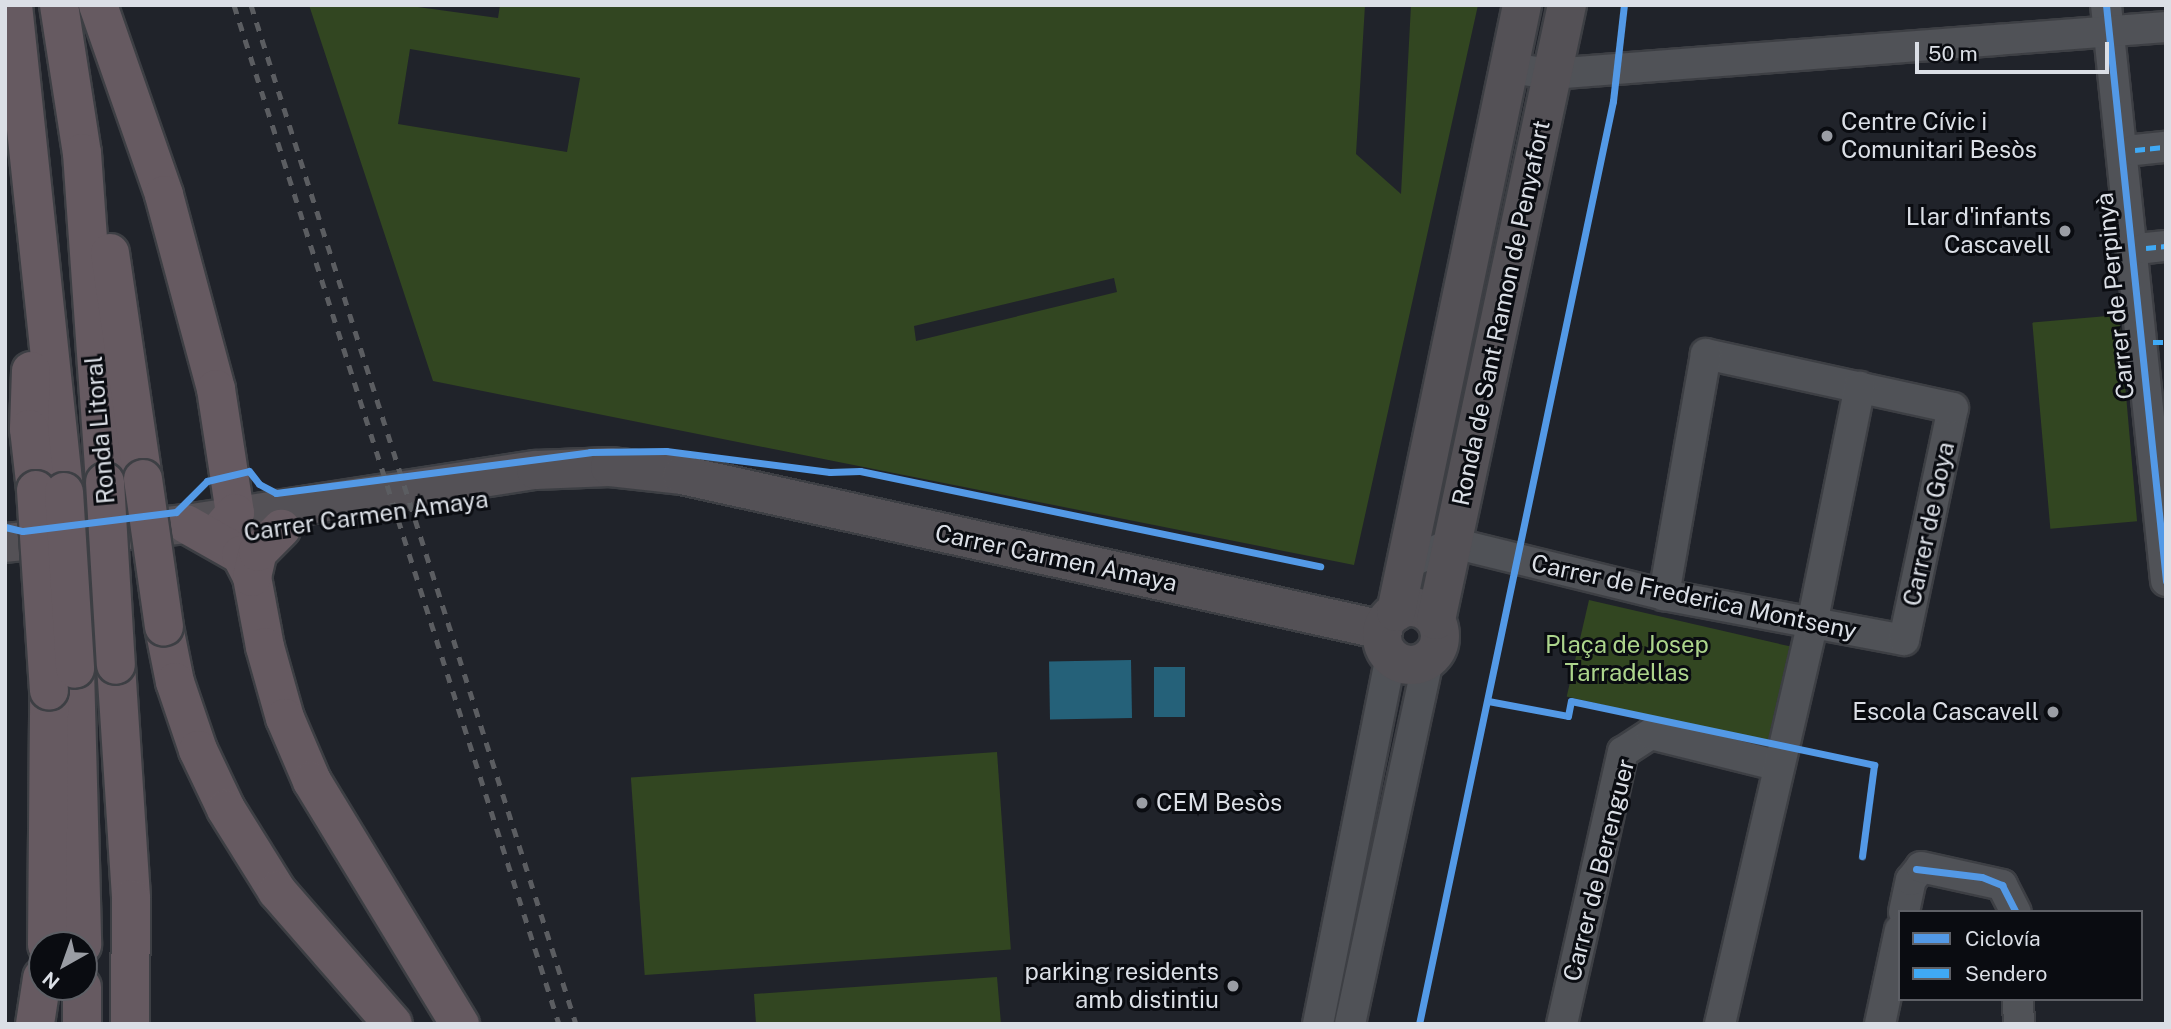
<!DOCTYPE html>
<meta charset="utf-8">
<style>
body{margin:0}
#map{position:relative;width:2171px;height:1029px;overflow:hidden;background:#20232a;font-family:"Public Sans",sans-serif}
div>[style]{position:absolute}
.green>*{inset:0;background:#324621;transform-origin:0 0}
.water>*{inset:0;background:#256179;transform-origin:0 0}
.roads{filter:drop-shadow(2px 0 #3d3f44) drop-shadow(-2px 0 #3d3f44) drop-shadow(0 2px #3d3f44) drop-shadow(0 -2px #3d3f44)}
.street>*{height:30px;margin:-15px;padding:0 15px;transform-origin:15px;border-radius:15px;background:#505257}
.secondary>*{height:38px;margin:-19px;padding:0 19px;transform-origin:19px;border-radius:19px;background:#545156}
.secondary>.ring{margin:-19px;padding:0;box-sizing:content-box;background:none;border:38px solid #545156;border-radius:50%}
.highway>*{height:38px;margin:-19px;padding:0 19px;transform-origin:19px;border-radius:19px;background:#665a61}
.rail>*{height:5px;margin-top:-2.5px;transform-origin:0;background:repeating-linear-gradient(90deg,#5b5d61 0 9px,transparent 0 18px)}
.bridges{filter:drop-shadow(2px 0 #3d3f44) drop-shadow(-2px 0 #3d3f44) drop-shadow(0 2px #3d3f44) drop-shadow(0 -2px #3d3f44)}
.highway-bridge>*{height:38px;margin:-19px;padding:0 19px;transform-origin:19px;border-radius:19px;background:#665a61}
.quiet>*{height:5px;margin-top:-2.5px;transform-origin:0;background:repeating-linear-gradient(90deg,#3fa9f5 0 10px,transparent 0 15px)}
.cycleway>*{height:7px;margin:-3.5px;padding:0 3.5px;transform-origin:3.5px;border-radius:3.5px;background:#5399e6}
.dots>*{width:19px;height:19px;translate:-50% -50%;box-sizing:border-box;border:4px solid #0a0c11;border-radius:50%}
span{translate:-50% -50%;white-space:nowrap;text-align:center;line-height:1.15;-webkit-text-stroke:6px #0a0c11;paint-order:stroke}
.poi-label{font-size:24px;color:#dbdfe6}
.left{translate:0 -50%;text-align:left}
.right{translate:-100% -50%;text-align:right}
.street-label{font-size:24px;color:#dbdfe6}
.park-label{font-size:24px;color:#add58c}
.frame{position:absolute;inset:0;border:7px solid #dbdfe6;pointer-events:none}
.legend{position:absolute;left:1898px;top:910px;width:245px;height:91px;box-sizing:border-box;background:#0a0c11;border:2px solid #5e6066;margin:0;padding:9px 12px;list-style:none;font-size:21px;color:#dbdfe6}
.legend li{display:flex;align-items:center;gap:14px;height:35px}
.legend b{width:35px;border:2px solid #5e6066}
.north{position:absolute;left:28px;top:931px;width:70px;height:70px;box-sizing:border-box;background:#0a0c11;border:2px solid #5e6066;border-radius:50%;rotate:220deg;font-size:19px;font-weight:700;line-height:28px;text-align:center;color:#dbdfe6}
.north::after{content:'';display:block;margin:auto;width:24px;height:32px;background:#9a9da4;clip-path:polygon(50% 0,100% 100%,50% 72%,0 100%)}
.scale{position:absolute;left:1915px;top:42px;width:194px;height:32px;box-sizing:border-box;border:4px solid #dbdfe6;border-top:0;padding-left:9px;font-size:21px;line-height:24px;white-space:nowrap;color:#dbdfe6;-webkit-text-stroke:5px #0a0c11;paint-order:stroke}
</style>
<div id="map">
<div class="green">
<i style="clip-path:polygon(evenodd,309px 5px,403px 5px,498px 18px,500px 5px,1365px 5px,1356px 154px,1401px 194px,1411px 5px,1478px 5px,1354px 565px,433px 381px,309px 5px,410px 49px,580px 78px,567px 152px,398px 124px,410px 49px,309px 5px,1114px 278px,1117px 292px,916px 341px,914px 326px,1114px 278px)"></i>
<i style="left:2119px;top:315px;width:207px;height:87px;rotate:85deg"></i>
<i style="left:1589px;top:600px;width:206px;height:99px;rotate:13deg"></i>
<i style="left:997px;top:752px;width:198px;height:367px;rotate:86deg"></i>
<i style="clip-path:polygon(997px 977px,1001px 1024px,756px 1024px,754px 994px)"></i>
</div>
<div class="water">
<i style="left:1131px;top:660px;width:58px;height:82px;rotate:89deg"></i>
<i style="left:1154px;top:667px;width:31px;height:50px"></i>
</div>
<div class="roads">
<div class="street">
<i style="left:2106px;top:5px;width:579px;rotate:84.05deg"></i>
<i style="left:1509px;top:68px;width:42px;rotate:8.1deg"></i>
<i style="left:1551px;top:74px;width:617px;rotate:-4.37deg"></i>
<i style="left:2135px;top:150px;width:31px;rotate:-6deg"></i>
<i style="left:2146px;top:248px;width:20px;rotate:-6deg"></i>
<i style="left:1406px;top:564px;width:51px;rotate:-24.1deg"></i>
<i style="left:1453px;top:543px;width:217px;rotate:13.8deg"></i>
<i style="left:1664px;top:595px;width:244px;rotate:10.6deg"></i>
<i style="left:1904px;top:640px;width:237px;rotate:-78.1deg"></i>
<i style="left:1953px;top:408px;width:253px;rotate:-167.7deg"></i>
<i style="left:1706px;top:354px;width:245px;rotate:99.9deg"></i>
<i style="left:1904px;top:912px;width:33px;rotate:-78deg"></i>
<i style="left:1911px;top:880px;width:16px;rotate:-52deg"></i>
<i style="left:1921px;top:867px;width:83px;rotate:12.5deg"></i>
<i style="left:2002px;top:885px;width:30px;rotate:63deg"></i>
<i style="left:2018px;top:999px;width:25px;rotate:88deg"></i>
<i style="left:1318px;top:1024px;width:374px;rotate:-78.8deg"></i>
<i style="left:1350px;top:1024px;width:372px;rotate:-77.9deg"></i>
<i style="left:1562px;top:1024px;width:279px;rotate:-77.4deg"></i>
<i style="left:1623px;top:752px;width:33px;rotate:-33deg"></i>
<i style="left:1651px;top:734px;width:132px;rotate:14deg"></i>
<i style="left:1720px;top:1024px;width:410px;rotate:-77deg"></i>
<i style="left:1812px;top:624px;width:242px;rotate:-78.6deg"></i>
<i style="left:1880px;top:1024px;width:96px;rotate:-78deg"></i>
</div>
<div class="secondary">
<i style="left:5px;top:543px;width:182px;rotate:-6deg"></i>
<i style="left:186px;top:524px;width:354px;rotate:-8.8deg"></i>
<i style="left:536px;top:470px;width:74px;rotate:-2.3deg"></i>
<i style="left:610px;top:467px;width:72px;rotate:6.3deg"></i>
<i style="left:682px;top:475px;width:718px;rotate:12.47deg"></i>
<i class="ring" style="left:1382px;top:607px;width:20px;height:20px"></i>
<i style="left:1396px;top:612px;width:620px;rotate:-78.27deg"></i>
<i style="left:1436px;top:620px;width:629px;rotate:-77.98deg"></i>
</div>
<div class="highway">
<i style="left:13px;top:5px;width:490px;rotate:84deg"></i>
<i style="left:59px;top:5px;width:150px;rotate:81.2deg"></i>
<i style="left:82px;top:153px;width:330px;rotate:86deg"></i>
<i style="left:98px;top:5px;width:201px;rotate:70.8deg"></i>
<i style="left:164px;top:195px;width:201px;rotate:75deg"></i>
<i style="left:216px;top:389px;width:125px;rotate:81.3deg"></i>
<i style="left:235px;top:513px;width:33px;rotate:130deg"></i>
<i style="left:110px;top:253px;width:228px;rotate:81.7deg"></i>
<i style="left:31px;top:371px;width:58px;rotate:92deg"></i>
<i style="left:29px;top:429px;width:61px;rotate:83.5deg"></i>
<i style="left:186px;top:524px;width:63px;rotate:29.4deg"></i>
<i style="left:241px;top:555px;width:25px;rotate:63deg"></i>
<i style="left:252px;top:577px;width:71px;rotate:79.5deg"></i>
<i style="left:265px;top:647px;width:74px;rotate:74.3deg"></i>
<i style="left:285px;top:718px;width:69px;rotate:66.8deg"></i>
<i style="left:312px;top:781px;width:285px;rotate:58.7deg"></i>
<i style="left:252px;top:577px;width:26px;rotate:-77deg"></i>
<i style="left:258px;top:552px;width:33px;rotate:-45deg"></i>
<i style="left:164px;top:627px;width:56px;rotate:78.7deg"></i>
<i style="left:175px;top:682px;width:72px;rotate:71.3deg"></i>
<i style="left:198px;top:750px;width:65px;rotate:64.6deg"></i>
<i style="left:226px;top:809px;width:97px;rotate:58.1deg"></i>
<i style="left:277px;top:891px;width:176px;rotate:48.9deg"></i>
<i style="left:116px;top:665px;width:234px;rotate:86.3deg"></i>
<i style="left:131px;top:899px;width:125px;rotate:90.5deg"></i>
<i style="left:75px;top:669px;width:276px;rotate:88.5deg"></i>
<i style="left:47px;top:945px;width:254px;rotate:-89.5deg"></i>
<i style="left:35px;top:1024px;width:47px;rotate:-81.3deg"></i>
<i style="left:82px;top:1024px;width:37px;rotate:-90deg"></i>
</div>
</div>
<div class="rail">
<i style="left:234px;top:5px;width:1070px;rotate:72.31deg"></i>
<i style="left:251px;top:5px;width:1070px;rotate:72.31deg"></i>
</div>
<div class="bridges">
<div class="highway-bridge">
<i style="left:143px;top:479px;width:149px;rotate:81.9deg"></i>
<i style="left:105px;top:482px;width:183px;rotate:86.6deg"></i>
<i style="left:36px;top:490px;width:201px;rotate:86.3deg"></i>
<i style="left:64px;top:492px;width:177px;rotate:86.4deg"></i>
</div>
</div>
<div class="quiet">
<i style="left:2135px;top:150px;width:31px;rotate:-6deg"></i>
<i style="left:2146px;top:248px;width:20px;rotate:-6deg"></i>
<i style="left:2153px;top:342px;width:13px"></i>
</div>
<div class="cycleway">
<i style="left:2106px;top:5px;width:579px;rotate:84.05deg"></i>
<i style="left:5px;top:527px;width:18px;rotate:13deg"></i>
<i style="left:23px;top:531px;width:154px;rotate:-7.1deg"></i>
<i style="left:176px;top:512px;width:44px;rotate:-45deg"></i>
<i style="left:207px;top:481px;width:43px;rotate:-13.4deg"></i>
<i style="left:249px;top:471px;width:16px;rotate:52deg"></i>
<i style="left:259px;top:484px;width:19px;rotate:28deg"></i>
<i style="left:276px;top:493px;width:317px;rotate:-7.4deg"></i>
<i style="left:590px;top:452px;width:76px;rotate:-0.8deg"></i>
<i style="left:666px;top:451px;width:165px;rotate:7.3deg"></i>
<i style="left:830px;top:472px;width:30px;rotate:-2deg"></i>
<i style="left:860px;top:471px;width:470px;rotate:11.7deg"></i>
<i style="left:1488px;top:701px;width:81px;rotate:10.6deg"></i>
<i style="left:1568px;top:716px;width:15px;rotate:-79deg"></i>
<i style="left:1571px;top:701px;width:310px;rotate:11.9deg"></i>
<i style="left:1874px;top:765px;width:92px;rotate:97.5deg"></i>
<i style="left:1916px;top:869px;width:66px;rotate:6.9deg"></i>
<i style="left:1982px;top:877px;width:22px;rotate:22deg"></i>
<i style="left:2002px;top:885px;width:30px;rotate:63deg"></i>
<i style="left:1419px;top:1024px;width:943px;rotate:-78.13deg"></i>
<i style="left:1613px;top:101px;width:97px;rotate:-83.5deg"></i>
</div>
<div class="dots">
<i style="left:1827px;top:136px;background:#9a9da4"></i>
<i style="left:2065px;top:231px;background:#9a9da4"></i>
<i style="left:2053px;top:712px;background:#9a9da4"></i>
<i style="left:1142px;top:803px;background:#9a9da4"></i>
<i style="left:1233px;top:986px;background:#9a9da4"></i>
</div>
<div class="poi-label">
<span class="left" style="left:1841px;top:136px">Centre Cívic i<br>Comunitari Besòs</span>
<span class="right" style="left:2051px;top:231px">Llar d'infants<br>Cascavell</span>
<span class="right" style="left:2039px;top:712px">Escola Cascavell</span>
<span class="left" style="left:1156px;top:803px">CEM Besòs</span>
<span class="right" style="left:1219px;top:986px">parking residents<br>amb distintiu</span>
</div>
<div class="street-label">
<span style="left:2115px;top:296px;rotate:-96deg">Carrer de Perpinyà</span>
<span style="left:1501px;top:313px;rotate:-78deg">Ronda de Sant Ramon de Penyafort</span>
<span style="left:100px;top:430px;rotate:-95deg">Ronda Litoral</span>
<span style="left:366px;top:516px;rotate:-8deg">Carrer Carmen Amaya</span>
<span style="left:1929px;top:524px;rotate:-78deg">Carrer de Goya</span>
<span style="left:1056px;top:558px;rotate:12deg">Carrer Carmen Amaya</span>
<span style="left:1694px;top:597px;rotate:12deg">Carrer de Frederica Montseny</span>
<span style="left:1599px;top:870px;rotate:-76deg">Carrer de Berenguer</span>
</div>
<div class="park-label">
<span style="left:1627px;top:659px">Plaça de Josep<br>Tarradellas</span>
</div>
<div class="frame"></div>
<ul class="legend">
<li><b style="height:9px;background:#5399e6"></b>Ciclovía</li>
<li><b style="height:9px;background:#3fa9f5"></b>Sendero</li>
</ul>
<div class="north">N</div>
<div class="scale">50 m</div>
</div>
